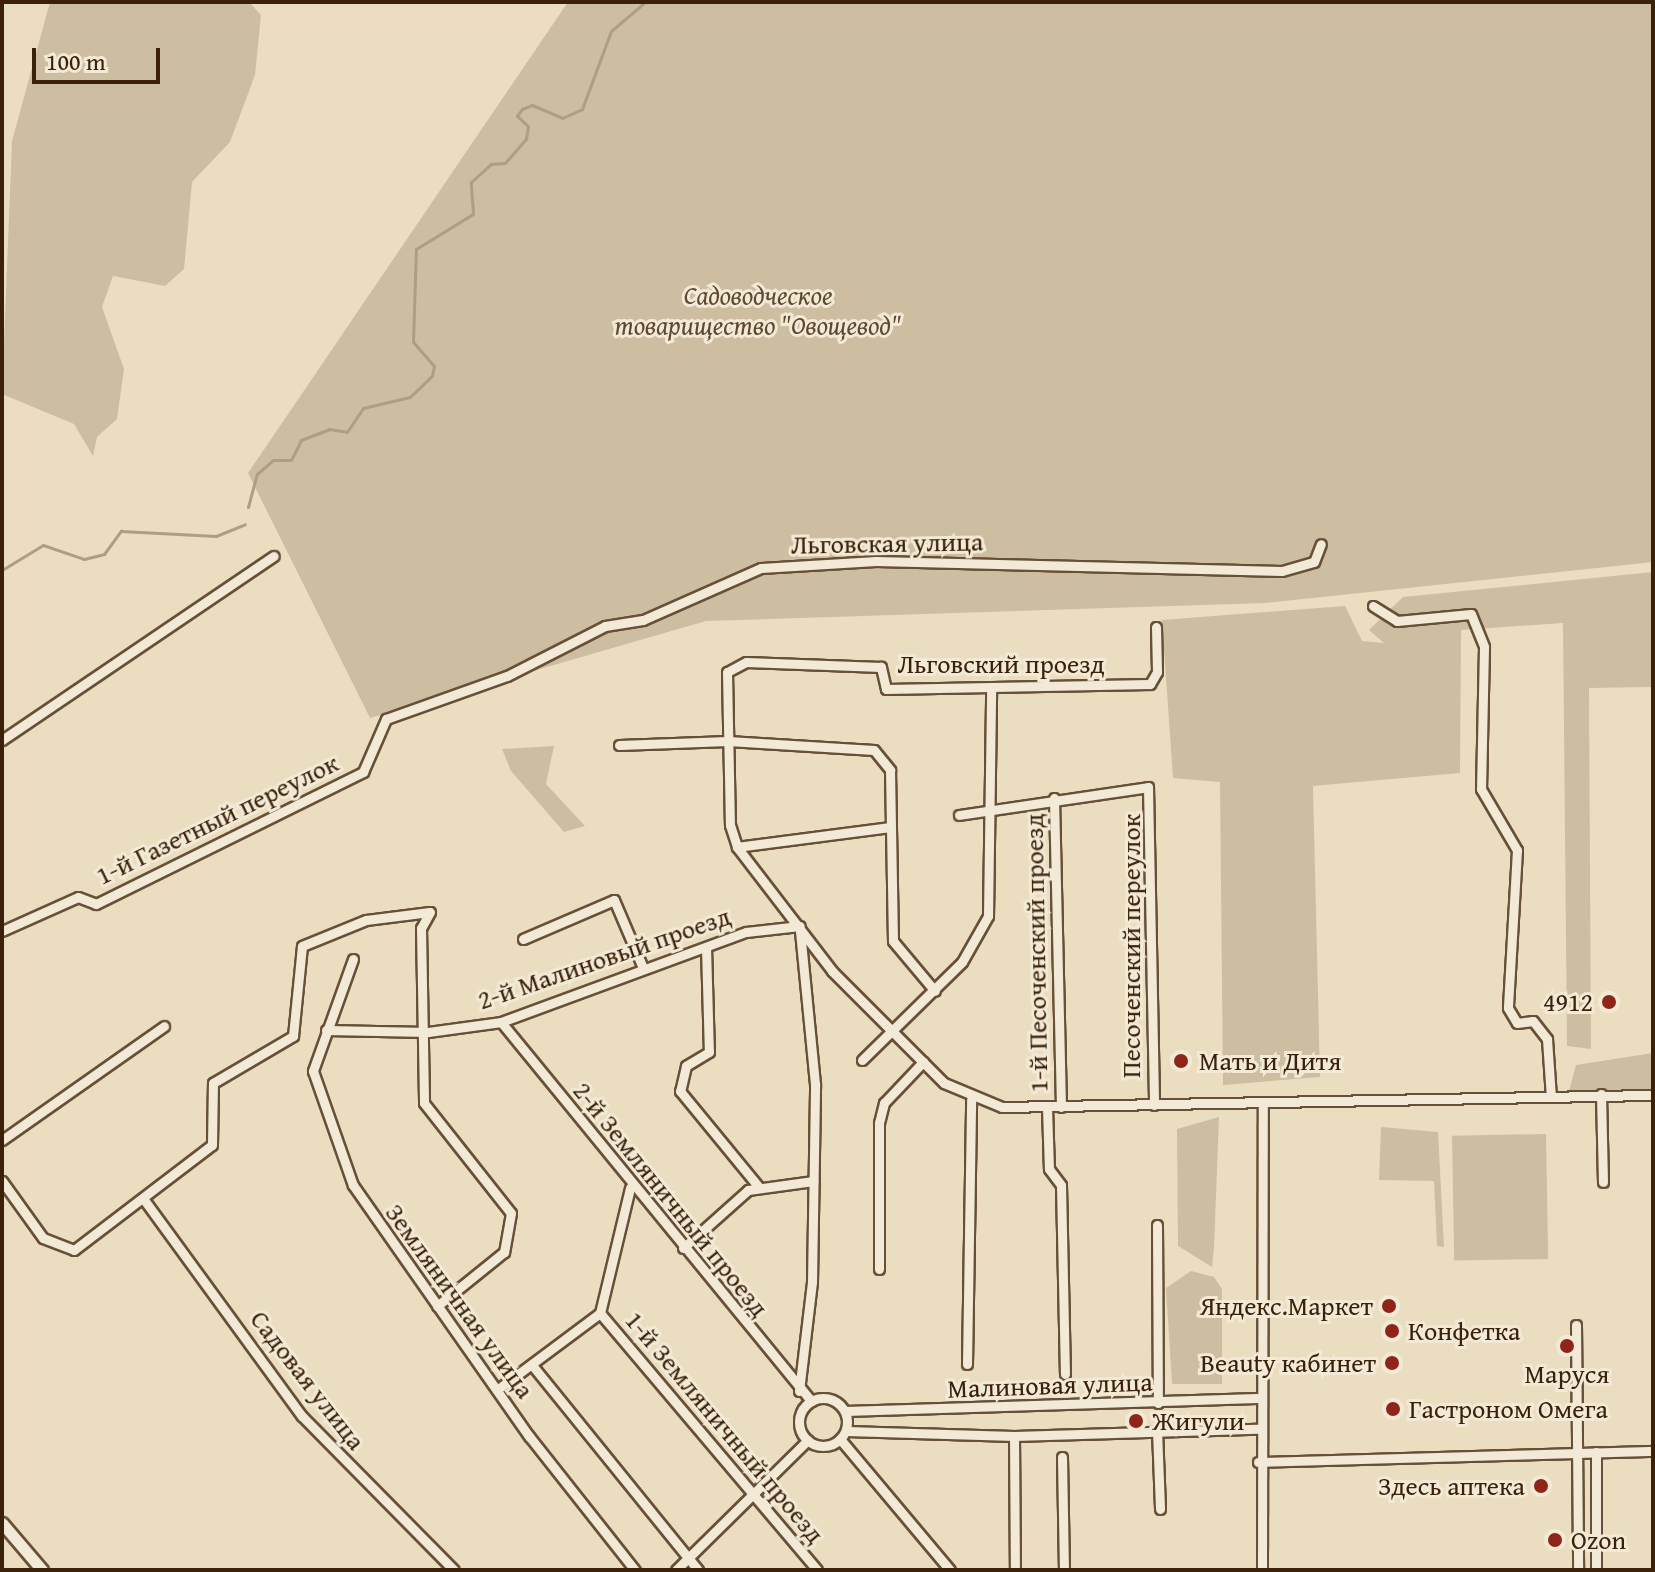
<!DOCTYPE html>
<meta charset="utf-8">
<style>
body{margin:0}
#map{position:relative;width:1655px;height:1572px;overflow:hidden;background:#ebdec0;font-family:"Gentium Book Plus",serif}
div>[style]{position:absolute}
.green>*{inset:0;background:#cdbea1;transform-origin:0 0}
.stream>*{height:3px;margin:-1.5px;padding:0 1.5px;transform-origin:1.5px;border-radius:1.5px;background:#b09e82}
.roads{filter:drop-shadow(2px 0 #685038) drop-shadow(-2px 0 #685038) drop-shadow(0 2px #685038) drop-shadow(0 -2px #685038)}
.minor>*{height:9px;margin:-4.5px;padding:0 4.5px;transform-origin:4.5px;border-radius:4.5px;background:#f2ead6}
.minor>.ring{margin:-4.5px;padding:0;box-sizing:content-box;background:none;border:9px solid #f2ead6;border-radius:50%}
.tertiary>*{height:11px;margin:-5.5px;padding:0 5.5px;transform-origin:5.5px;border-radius:5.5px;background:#f2ead6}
.dots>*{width:22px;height:22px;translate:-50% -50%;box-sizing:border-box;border:4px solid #f2ead6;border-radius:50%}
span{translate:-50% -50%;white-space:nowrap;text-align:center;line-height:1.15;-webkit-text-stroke:6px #f2ead6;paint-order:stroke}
.park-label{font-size:26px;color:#604830;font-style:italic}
.street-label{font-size:26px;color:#3c210a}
.poi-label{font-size:26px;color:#3c210a}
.right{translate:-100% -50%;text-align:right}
.left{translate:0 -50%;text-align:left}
.frame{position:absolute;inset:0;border:4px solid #3c210a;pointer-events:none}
.scale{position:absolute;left:32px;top:48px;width:128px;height:36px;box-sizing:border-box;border:4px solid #3c210a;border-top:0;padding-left:10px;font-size:24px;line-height:28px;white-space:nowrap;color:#3c210a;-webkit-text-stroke:6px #f2ead6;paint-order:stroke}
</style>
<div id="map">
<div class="green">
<i style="clip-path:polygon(50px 2px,249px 2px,261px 15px,255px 75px,230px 142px,192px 182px,184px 269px,165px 286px,113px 276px,102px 307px,124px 369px,117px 419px,97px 437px,93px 456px,74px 424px,2px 394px,12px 141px)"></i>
<i style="clip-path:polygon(568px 2px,1653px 2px,1653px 562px,1266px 603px,706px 621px,370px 718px,248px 473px)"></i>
<i style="clip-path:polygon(1653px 572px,1653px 687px,1589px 688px,1591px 1049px,1567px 1046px,1563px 623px,1461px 630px,1460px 773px,1313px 786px,1320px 1077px,1223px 1085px,1220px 782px,1173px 778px,1162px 620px,1345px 606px,1362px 641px,1384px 643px,1369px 630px,1403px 597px)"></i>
<i style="clip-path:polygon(554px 746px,546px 784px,585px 826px,564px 832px,511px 771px,502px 749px)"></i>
<i style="clip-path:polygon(1653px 1053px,1653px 1089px,1569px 1091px,1576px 1065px)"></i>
<i style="clip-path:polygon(1219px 1117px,1214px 1248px,1212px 1267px,1178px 1246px,1177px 1129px)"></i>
<i style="clip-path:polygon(1381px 1127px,1438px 1132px,1444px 1247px,1437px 1246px,1434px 1181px,1379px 1180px)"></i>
<i style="left:1546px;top:1134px;width:125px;height:94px;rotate:89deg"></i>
<i style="clip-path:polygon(1191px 1271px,1214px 1277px,1222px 1289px,1222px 1384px,1172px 1384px,1166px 1288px)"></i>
</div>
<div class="stream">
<i style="left:248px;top:507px;width:34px;rotate:-75deg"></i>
<i style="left:257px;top:474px;width:21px;rotate:-41deg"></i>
<i style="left:273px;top:460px;width:18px"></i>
<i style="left:291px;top:460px;width:22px;rotate:-63deg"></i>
<i style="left:301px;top:440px;width:30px;rotate:-21deg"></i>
<i style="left:329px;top:429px;width:18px;rotate:9deg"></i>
<i style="left:347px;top:432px;width:29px;rotate:-56deg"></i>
<i style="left:363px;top:408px;width:48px;rotate:-13.2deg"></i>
<i style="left:410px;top:397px;width:30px;rotate:-44deg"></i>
<i style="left:432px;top:376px;width:10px;rotate:-79deg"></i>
<i style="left:434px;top:366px;width:32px;rotate:-131deg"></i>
<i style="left:413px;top:342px;width:93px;rotate:-88.2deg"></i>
<i style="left:416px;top:249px;width:67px;rotate:-31.6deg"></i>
<i style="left:473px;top:214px;width:32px;rotate:-94deg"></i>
<i style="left:471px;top:182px;width:27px;rotate:-42deg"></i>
<i style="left:491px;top:164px;width:14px;rotate:-4deg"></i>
<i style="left:505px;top:163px;width:32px;rotate:-49deg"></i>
<i style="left:526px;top:139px;width:13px;rotate:-81deg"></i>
<i style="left:528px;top:126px;width:15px;rotate:-138deg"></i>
<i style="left:517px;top:116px;width:9px;rotate:-54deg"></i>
<i style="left:522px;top:109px;width:11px;rotate:-22deg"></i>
<i style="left:532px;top:105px;width:33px;rotate:23deg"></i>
<i style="left:562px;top:118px;width:22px;rotate:-24deg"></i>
<i style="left:582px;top:109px;width:83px;rotate:-69.6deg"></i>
<i style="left:611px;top:31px;width:45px;rotate:-40.5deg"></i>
<i style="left:2px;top:570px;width:48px;rotate:-31.4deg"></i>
<i style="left:43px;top:545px;width:43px;rotate:18.9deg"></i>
<i style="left:84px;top:559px;width:21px;rotate:-14deg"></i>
<i style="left:104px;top:554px;width:29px;rotate:-54deg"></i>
<i style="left:121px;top:531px;width:95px;rotate:3deg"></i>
<i style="left:216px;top:536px;width:31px;rotate:-22deg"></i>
</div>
<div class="roads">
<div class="minor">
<i style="left:1373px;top:606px;width:28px;rotate:32deg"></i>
<i style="left:1397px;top:621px;width:74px;rotate:-5.4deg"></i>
<i style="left:1471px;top:614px;width:35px;rotate:68deg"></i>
<i style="left:1484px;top:647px;width:142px;rotate:91.2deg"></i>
<i style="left:1481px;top:789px;width:71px;rotate:59.5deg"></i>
<i style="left:1517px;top:850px;width:158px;rotate:93.3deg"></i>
<i style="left:1508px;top:1008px;width:17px;rotate:59deg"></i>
<i style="left:1517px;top:1023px;width:16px;rotate:-7deg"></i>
<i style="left:1533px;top:1021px;width:23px;rotate:52deg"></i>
<i style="left:1547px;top:1039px;width:58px;rotate:86.1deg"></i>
<i style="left:1156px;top:627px;width:45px;rotate:88.7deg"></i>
<i style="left:1157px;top:672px;width:14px;rotate:120deg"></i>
<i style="left:1150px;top:684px;width:264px;rotate:178.9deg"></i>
<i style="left:886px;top:689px;width:23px;rotate:-103deg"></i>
<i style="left:881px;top:667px;width:135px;rotate:-177.9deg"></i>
<i style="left:746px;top:662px;width:21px;rotate:152deg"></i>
<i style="left:727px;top:672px;width:153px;rotate:88.9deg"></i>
<i style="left:730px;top:825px;width:23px;rotate:72deg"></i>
<i style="left:737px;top:847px;width:156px;rotate:52.5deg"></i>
<i style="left:832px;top:971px;width:158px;rotate:45deg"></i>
<i style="left:944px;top:1083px;width:63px;rotate:22.5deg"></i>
<i style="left:1002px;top:1107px;width:651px;rotate:-1.06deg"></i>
<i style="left:2px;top:740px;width:328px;rotate:-34.1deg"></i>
<i style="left:619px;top:745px;width:109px;rotate:-2.1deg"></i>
<i style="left:728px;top:741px;width:146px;rotate:3.5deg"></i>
<i style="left:874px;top:750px;width:26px;rotate:51deg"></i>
<i style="left:890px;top:770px;width:171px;rotate:89deg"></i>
<i style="left:893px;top:941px;width:65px;rotate:50deg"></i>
<i style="left:1054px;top:798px;width:309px;rotate:88.7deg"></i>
<i style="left:959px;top:815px;width:191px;rotate:-8.4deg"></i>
<i style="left:1148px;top:787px;width:318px;rotate:88.9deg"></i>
<i style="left:737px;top:847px;width:154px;rotate:-7.4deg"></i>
<i style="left:430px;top:912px;width:18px;rotate:119deg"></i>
<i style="left:421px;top:928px;width:175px;rotate:89deg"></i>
<i style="left:424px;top:1103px;width:140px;rotate:51.7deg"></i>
<i style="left:511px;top:1213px;width:40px;rotate:100deg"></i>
<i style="left:504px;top:1252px;width:86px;rotate:141.1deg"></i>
<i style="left:2px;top:931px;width:83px;rotate:-24.1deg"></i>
<i style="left:78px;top:897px;width:19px;rotate:21deg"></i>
<i style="left:96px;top:904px;width:298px;rotate:-26.3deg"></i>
<i style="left:363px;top:772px;width:58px;rotate:-66.5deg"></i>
<i style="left:386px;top:719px;width:128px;rotate:-19.6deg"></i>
<i style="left:507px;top:676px;width:110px;rotate:-27deg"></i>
<i style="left:605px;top:626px;width:38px;rotate:-9deg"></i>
<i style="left:643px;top:620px;width:129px;rotate:-23.8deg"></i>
<i style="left:761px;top:568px;width:115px;rotate:-3.5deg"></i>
<i style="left:876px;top:561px;width:406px;rotate:1.4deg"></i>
<i style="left:1282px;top:571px;width:33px;rotate:-16deg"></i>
<i style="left:1314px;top:562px;width:19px;rotate:-69deg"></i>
<i style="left:523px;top:939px;width:99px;rotate:-23.2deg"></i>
<i style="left:614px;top:900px;width:74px;rotate:66.9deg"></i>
<i style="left:706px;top:947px;width:105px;rotate:88.4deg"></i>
<i style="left:709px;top:1052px;width:27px;rotate:149deg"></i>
<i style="left:686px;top:1066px;width:26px;rotate:103deg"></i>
<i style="left:680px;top:1091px;width:123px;rotate:50.6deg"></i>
<i style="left:353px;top:959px;width:119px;rotate:109.7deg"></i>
<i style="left:313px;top:1071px;width:121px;rotate:70.7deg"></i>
<i style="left:353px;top:1185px;width:307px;rotate:55deg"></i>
<i style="left:529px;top:1436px;width:171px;rotate:51.7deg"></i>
<i style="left:501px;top:1022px;width:490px;rotate:50.7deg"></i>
<i style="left:326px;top:1030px;width:102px;rotate:1.1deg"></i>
<i style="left:428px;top:1032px;width:74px;rotate:-7.8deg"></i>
<i style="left:501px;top:1022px;width:261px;rotate:-20.2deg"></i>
<i style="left:746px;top:932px;width:54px;rotate:-6.3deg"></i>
<i style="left:862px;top:1060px;width:140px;rotate:-44.4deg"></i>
<i style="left:962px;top:962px;width:53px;rotate:-60.5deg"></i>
<i style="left:988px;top:916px;width:226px;rotate:-89.2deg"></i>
<i style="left:1601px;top:1094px;width:88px;rotate:88.7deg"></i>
<i style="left:1047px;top:1107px;width:62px;rotate:88.2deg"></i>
<i style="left:1049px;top:1169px;width:20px;rotate:53deg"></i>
<i style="left:1061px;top:1185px;width:189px;rotate:88.8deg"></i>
<i style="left:2px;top:1140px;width:198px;rotate:-35.1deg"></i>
<i style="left:2px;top:1181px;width:70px;rotate:54.3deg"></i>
<i style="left:43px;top:1238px;width:33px;rotate:21deg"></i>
<i style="left:74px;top:1250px;width:173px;rotate:-37.3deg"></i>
<i style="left:212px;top:1145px;width:62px;rotate:-89.1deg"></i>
<i style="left:213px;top:1083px;width:93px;rotate:-30.4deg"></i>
<i style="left:293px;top:1036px;width:90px;rotate:-84.3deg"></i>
<i style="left:302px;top:946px;width:69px;rotate:-22.1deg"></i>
<i style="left:366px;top:920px;width:64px;rotate:-7.1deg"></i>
<i style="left:145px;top:1201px;width:266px;rotate:53.9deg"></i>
<i style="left:302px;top:1416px;width:216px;rotate:45.4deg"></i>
<i style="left:1157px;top:1225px;width:178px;rotate:89.7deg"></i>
<i style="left:683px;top:1248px;width:87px;rotate:-41.7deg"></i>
<i style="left:748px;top:1190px;width:66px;rotate:-7.9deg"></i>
<i style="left:879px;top:1269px;width:146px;rotate:-90deg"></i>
<i style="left:879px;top:1123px;width:21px;rotate:-76deg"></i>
<i style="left:884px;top:1103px;width:57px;rotate:-46.4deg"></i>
<i style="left:600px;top:1313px;width:336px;rotate:49.8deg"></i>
<i style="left:1576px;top:1325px;width:245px;rotate:89.5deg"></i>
<i style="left:967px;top:1364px;width:264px;rotate:-89.1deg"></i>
<i style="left:532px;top:1365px;width:264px;rotate:51deg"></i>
<i style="left:498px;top:1389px;width:127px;rotate:-36.7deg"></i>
<i style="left:600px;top:1313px;width:129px;rotate:-76.5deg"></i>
<i style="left:799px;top:1391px;width:110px;rotate:-83.2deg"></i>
<i style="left:812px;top:1282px;width:198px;rotate:-89.1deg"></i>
<i style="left:815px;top:1084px;width:155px;rotate:-95.6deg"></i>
<i class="ring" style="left:799px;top:1398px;width:39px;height:39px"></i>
<i style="left:845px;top:1411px;width:412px;rotate:-1.8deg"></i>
<i style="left:1157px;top:1430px;width:79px;rotate:87.8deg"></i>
<i style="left:846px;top:1431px;width:168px;rotate:1.7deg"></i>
<i style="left:1014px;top:1436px;width:243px;rotate:-1.7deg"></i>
<i style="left:1014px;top:1436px;width:134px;rotate:89.6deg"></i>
<i style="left:840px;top:1439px;width:171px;rotate:50deg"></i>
<i style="left:1062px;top:1457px;width:113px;rotate:89deg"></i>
<i style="left:1258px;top:1462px;width:395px;rotate:-1.6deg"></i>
<i style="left:676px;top:1570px;width:185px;rotate:-44.6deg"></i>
<i style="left:1262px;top:1570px;width:468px;rotate:-89.9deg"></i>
<i style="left:1596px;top:1570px;width:118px;rotate:-90deg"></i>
</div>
<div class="tertiary">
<i style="left:2px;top:1523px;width:62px;rotate:49.6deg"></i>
</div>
</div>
<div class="dots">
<i style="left:1609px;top:1002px;background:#8f2418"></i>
<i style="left:1181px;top:1061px;background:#8f2418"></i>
<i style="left:1389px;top:1306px;background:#8f2418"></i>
<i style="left:1392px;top:1331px;background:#8f2418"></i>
<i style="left:1567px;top:1346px;background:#8f2418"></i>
<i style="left:1392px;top:1363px;background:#8f2418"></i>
<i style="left:1393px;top:1409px;background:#8f2418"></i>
<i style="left:1136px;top:1421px;background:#8f2418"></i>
<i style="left:1541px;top:1486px;background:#8f2418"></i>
<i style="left:1555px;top:1540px;background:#8f2418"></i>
</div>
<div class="park-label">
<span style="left:758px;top:310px">Садоводческое<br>товарищество "Овощевод"</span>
</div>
<div class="street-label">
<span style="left:887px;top:543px;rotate:-1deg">Льговская улица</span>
<span style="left:1001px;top:664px">Льговский проезд</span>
<span style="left:217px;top:819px;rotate:-26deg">1-й Газетный переулок</span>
<span style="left:1131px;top:946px;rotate:-90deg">Песоченский переулок</span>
<span style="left:1036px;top:953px;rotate:-91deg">1-й Песоченский проезд</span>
<span style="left:604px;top:958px;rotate:-19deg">2-й Малиновый проезд</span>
<span style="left:671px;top:1199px;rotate:51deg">2-й Земляничный проезд</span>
<span style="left:460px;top:1301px;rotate:54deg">Земляничная улица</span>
<span style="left:308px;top:1380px;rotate:52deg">Садовая улица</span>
<span style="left:1050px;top:1385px;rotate:-2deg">Малиновая улица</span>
<span style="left:725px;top:1427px;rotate:50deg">1-й Земляничный проезд</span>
</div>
<div class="poi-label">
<span class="right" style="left:1593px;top:1002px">4912</span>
<span class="left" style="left:1199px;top:1061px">Мать и Дитя</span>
<span class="right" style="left:1373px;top:1306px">Яндекс.Маркет</span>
<span class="left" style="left:1408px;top:1331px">Конфетка</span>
<span class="right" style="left:1376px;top:1363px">Beauty кабинет</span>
<span style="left:1567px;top:1374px">Маруся</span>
<span class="left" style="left:1409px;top:1409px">Гастроном Омега</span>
<span class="left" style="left:1152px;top:1421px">Жигули</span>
<span class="right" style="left:1525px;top:1486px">Здесь аптека</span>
<span class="left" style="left:1571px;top:1540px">Ozon</span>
</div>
<div class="frame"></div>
<div class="scale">100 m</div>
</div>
